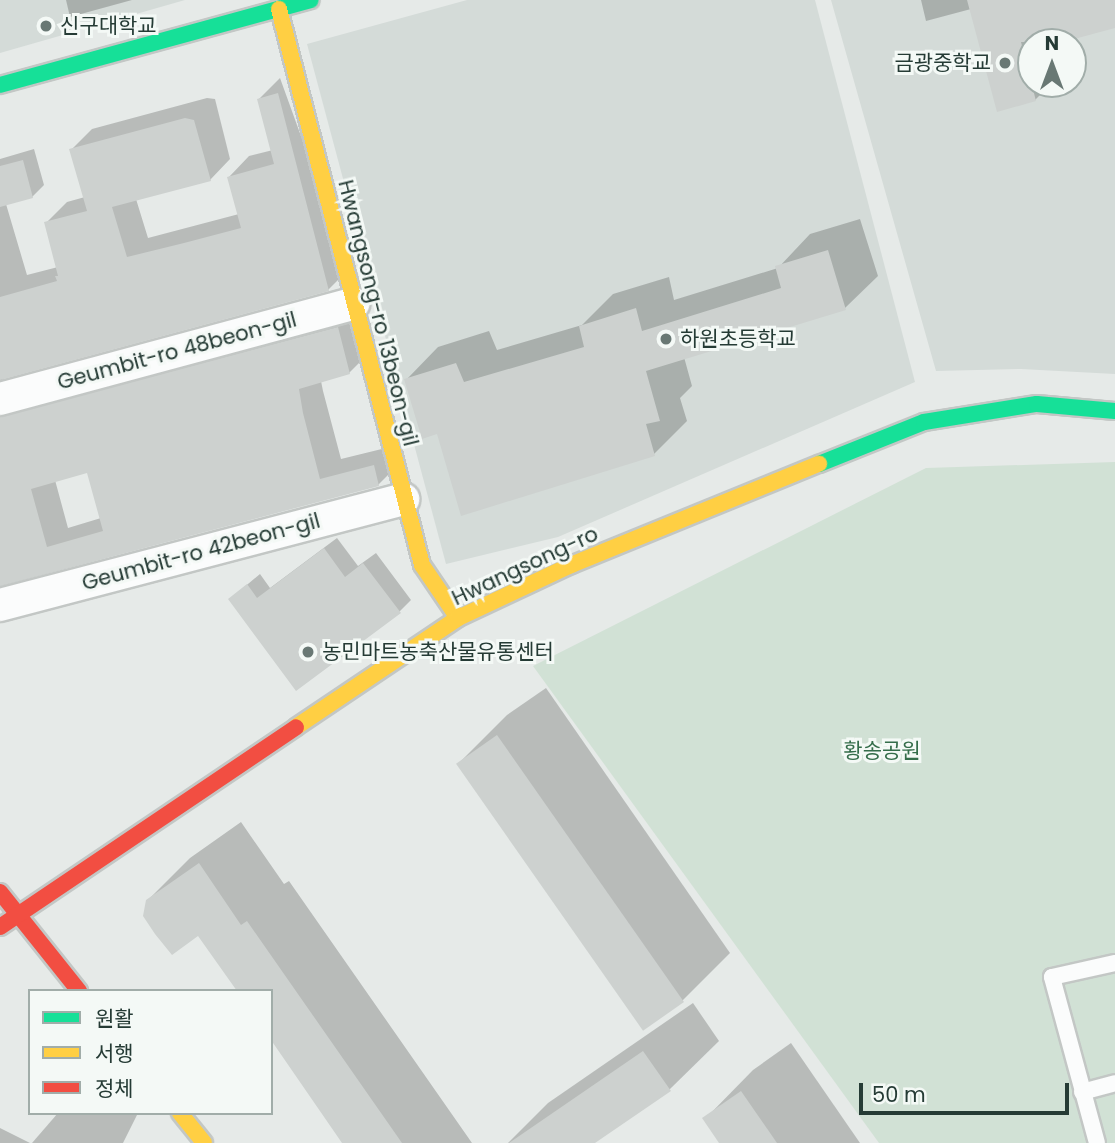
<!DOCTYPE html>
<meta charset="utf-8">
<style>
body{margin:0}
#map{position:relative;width:1115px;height:1143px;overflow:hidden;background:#e6eae8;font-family:Poppins,"Noto Sans KR",sans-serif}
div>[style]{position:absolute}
.built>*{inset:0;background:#d4dbd8}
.green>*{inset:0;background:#d1e1d5}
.shadow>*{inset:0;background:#0003}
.building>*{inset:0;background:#cdd1cf;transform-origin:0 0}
.roads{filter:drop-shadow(2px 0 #c3c7c5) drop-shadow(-2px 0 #c3c7c5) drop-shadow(0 2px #c3c7c5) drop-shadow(0 -2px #c3c7c5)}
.lane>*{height:16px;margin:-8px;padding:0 8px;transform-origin:8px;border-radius:8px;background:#fbfcfc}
.street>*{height:32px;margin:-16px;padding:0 16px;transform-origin:16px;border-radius:16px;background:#fbfcfc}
.fast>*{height:16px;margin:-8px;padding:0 8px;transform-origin:8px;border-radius:8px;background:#16e098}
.slow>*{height:16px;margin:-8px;padding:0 8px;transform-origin:8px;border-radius:8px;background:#ffcf43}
.jam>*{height:16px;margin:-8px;padding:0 8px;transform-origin:8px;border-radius:8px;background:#f24e42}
.dots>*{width:19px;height:19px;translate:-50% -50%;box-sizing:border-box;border:4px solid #f4f9f6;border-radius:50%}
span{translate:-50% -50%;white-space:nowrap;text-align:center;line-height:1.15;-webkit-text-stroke:6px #f4f9f6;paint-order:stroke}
.poi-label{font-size:21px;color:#253b35}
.left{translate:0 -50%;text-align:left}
.right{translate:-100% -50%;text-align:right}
.street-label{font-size:21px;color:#253b35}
.park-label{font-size:21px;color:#346d4a}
.legend{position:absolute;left:28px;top:989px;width:245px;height:126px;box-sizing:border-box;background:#f4f9f6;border:2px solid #a1ada9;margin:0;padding:9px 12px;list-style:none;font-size:21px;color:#253b35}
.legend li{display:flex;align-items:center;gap:14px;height:35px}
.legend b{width:35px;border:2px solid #a1ada9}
.north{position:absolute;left:1017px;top:28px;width:70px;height:70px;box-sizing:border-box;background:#f4f9f6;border:2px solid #a1ada9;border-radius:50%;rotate:0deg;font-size:19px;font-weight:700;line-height:28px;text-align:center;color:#253b35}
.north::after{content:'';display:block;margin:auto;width:24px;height:32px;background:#697874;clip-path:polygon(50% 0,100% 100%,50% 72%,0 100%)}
.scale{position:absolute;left:859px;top:1083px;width:210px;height:32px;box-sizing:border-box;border:4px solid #253b35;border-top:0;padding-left:9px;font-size:21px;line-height:24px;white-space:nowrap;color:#253b35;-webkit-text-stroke:5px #f4f9f6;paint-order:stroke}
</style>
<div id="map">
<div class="built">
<i style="clip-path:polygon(0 0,185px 0,0 53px)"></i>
<i style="clip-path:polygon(467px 0,815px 0,915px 382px,558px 537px,446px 564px,307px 44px)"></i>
<i style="clip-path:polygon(evenodd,831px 0,1115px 0,1115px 374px,1021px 369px,936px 371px,831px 0,1031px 42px,1073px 42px,1073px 84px,1031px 84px,1031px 42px)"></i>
</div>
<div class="green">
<i style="clip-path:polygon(1115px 462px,1115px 1143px,879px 1143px,533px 666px,926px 468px)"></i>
</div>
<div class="shadow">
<i style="clip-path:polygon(66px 0,132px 0,70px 17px)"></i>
<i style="clip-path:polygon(921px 0,1115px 0,1115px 27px,1061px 42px,1031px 42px,1031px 84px,1051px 84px,1035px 100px,971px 9px,926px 21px)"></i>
<i style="clip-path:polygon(evenodd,280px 78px,349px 269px,328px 290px,3px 377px,2px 382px,8px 392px,359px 307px,370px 352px,349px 373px,321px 381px,323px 391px,341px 459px,394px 446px,399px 464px,378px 485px,0 586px,0 159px,34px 149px,44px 185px,32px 197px,6px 204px,27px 275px,58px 267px,46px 223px,67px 202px,85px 197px,71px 150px,92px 129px,207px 98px,215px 99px,230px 159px,210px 180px,136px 199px,148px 238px,239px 214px,229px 177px,249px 156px,273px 150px,259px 99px,280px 78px,88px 471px,101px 518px,68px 528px,55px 480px,88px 471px)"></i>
<i style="clip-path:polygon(860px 219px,878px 276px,845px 308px,684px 357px,692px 386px,680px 398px,687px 421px,654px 454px,438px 432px,406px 380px,438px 347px,489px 331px,497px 350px,582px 325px,613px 294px,669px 277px,674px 300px,778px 268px,810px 234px)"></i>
<i style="clip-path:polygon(337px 538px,358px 566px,376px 553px,411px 600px,399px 612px,230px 599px,260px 574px,270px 588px)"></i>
<i style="clip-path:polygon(546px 688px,730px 953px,681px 1002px,459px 763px,507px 715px)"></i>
<i style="clip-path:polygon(241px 822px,284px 884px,289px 881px,472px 1143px,344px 1143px,271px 991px,199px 933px,148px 900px,190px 858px)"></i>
<i style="clip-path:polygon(693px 1003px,719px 1041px,670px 1089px,592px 1143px,508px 1143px,548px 1103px)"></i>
<i style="clip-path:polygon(791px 1043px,860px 1143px,722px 1143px,705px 1119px,753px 1070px)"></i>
<i style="clip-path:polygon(58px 1113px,138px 1113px,123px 1143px,32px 1143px)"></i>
<i style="clip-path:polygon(0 1128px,30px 1143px,0 1143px)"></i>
</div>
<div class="building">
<i style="clip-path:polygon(967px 0,1115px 0,1115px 28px,1063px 42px,1021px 42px,1036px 101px,997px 112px)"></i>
<i style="clip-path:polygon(278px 93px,329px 291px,0 380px,0 297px,57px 281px,55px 276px,58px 276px,44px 222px,87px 211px,69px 149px,185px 118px,194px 120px,211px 181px,112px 207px,127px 257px,184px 243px,241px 228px,227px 177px,274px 164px,257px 99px)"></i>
<i style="clip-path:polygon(23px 160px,33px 198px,0 207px,0 166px)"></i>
<i style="clip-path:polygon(828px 250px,846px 310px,646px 371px,660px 421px,646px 424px,655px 456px,461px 516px,437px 434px,422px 439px,404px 379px,456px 363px,464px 382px,584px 347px,579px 326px,636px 308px,642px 331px,781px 288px,775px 266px)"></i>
<i style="clip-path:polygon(evenodd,338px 327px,350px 374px,299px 389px,303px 413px,320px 479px,374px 465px,379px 486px,0 586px,0 417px,338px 327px,87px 473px,103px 531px,47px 547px,31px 489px,87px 473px)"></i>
<i style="clip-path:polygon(324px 548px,345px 577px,363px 563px,401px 613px,296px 691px,228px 599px,247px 584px,257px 598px)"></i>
<i style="left:497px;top:735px;width:326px;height:50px;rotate:55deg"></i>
<i style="clip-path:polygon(199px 863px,241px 925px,247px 921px,402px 1143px,342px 1143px,271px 1040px,271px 991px,237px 991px,198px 936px,172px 955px,155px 934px,143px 916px,146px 900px)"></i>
<i style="clip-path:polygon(643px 1051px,671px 1091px,595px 1143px,509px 1143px)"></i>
<i style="clip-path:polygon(741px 1091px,777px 1143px,719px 1143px,702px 1118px)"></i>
</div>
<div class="roads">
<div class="lane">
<i style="left:1082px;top:1092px;width:34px;rotate:-15deg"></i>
<i style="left:1097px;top:1143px;width:172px;rotate:-105.2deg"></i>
<i style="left:1052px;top:977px;width:65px;rotate:-12.5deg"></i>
</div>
<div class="street">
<i style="left:0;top:399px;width:366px;rotate:-15.1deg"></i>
<i style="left:0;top:605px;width:417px;rotate:-14.7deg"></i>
</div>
<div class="fast">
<i style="left:0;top:85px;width:322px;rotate:-15.3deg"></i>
<i style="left:819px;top:464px;width:113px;rotate:-21.8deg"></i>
<i style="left:924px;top:422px;width:114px;rotate:-9.1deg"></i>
<i style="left:1037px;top:404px;width:78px;rotate:5.1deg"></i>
</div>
<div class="slow">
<i style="left:279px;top:9px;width:574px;rotate:75.58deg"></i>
<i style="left:422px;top:565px;width:64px;rotate:55.8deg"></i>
<i style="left:296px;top:727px;width:195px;rotate:-33.9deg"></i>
<i style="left:458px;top:618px;width:125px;rotate:-25.1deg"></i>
<i style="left:571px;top:565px;width:268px;rotate:-22.2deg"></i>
<i style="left:180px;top:1113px;width:38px;rotate:51deg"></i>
</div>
<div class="jam">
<i style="left:0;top:892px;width:127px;rotate:51.4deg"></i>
<i style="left:0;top:927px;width:357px;rotate:-34deg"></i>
</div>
</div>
<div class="dots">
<i style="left:46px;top:26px;background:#697874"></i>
<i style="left:1005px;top:63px;background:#697874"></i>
<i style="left:666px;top:339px;background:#697874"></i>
<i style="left:308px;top:652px;background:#697874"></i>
</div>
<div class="poi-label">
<span class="left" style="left:60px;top:26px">신구대학교</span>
<span class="right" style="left:991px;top:63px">금광중학교</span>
<span class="left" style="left:680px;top:339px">하원초등학교</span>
<span class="left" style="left:322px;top:652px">농민마트농축산물유통센터</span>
</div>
<div class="street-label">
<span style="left:378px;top:313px;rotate:76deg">Hwangsong-ro 13beon-gil</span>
<span style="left:177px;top:351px;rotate:-15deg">Geumbit-ro 48beon-gil</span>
<span style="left:201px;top:552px;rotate:-15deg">Geumbit-ro 42beon-gil</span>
<span style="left:525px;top:566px;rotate:-25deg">Hwangsong-ro</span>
</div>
<div class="park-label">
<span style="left:882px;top:751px">황송공원</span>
</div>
<ul class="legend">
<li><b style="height:9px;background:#16e098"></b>원활</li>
<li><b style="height:9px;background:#ffcf43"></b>서행</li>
<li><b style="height:9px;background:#f24e42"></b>정체</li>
</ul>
<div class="north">N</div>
<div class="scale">50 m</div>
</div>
